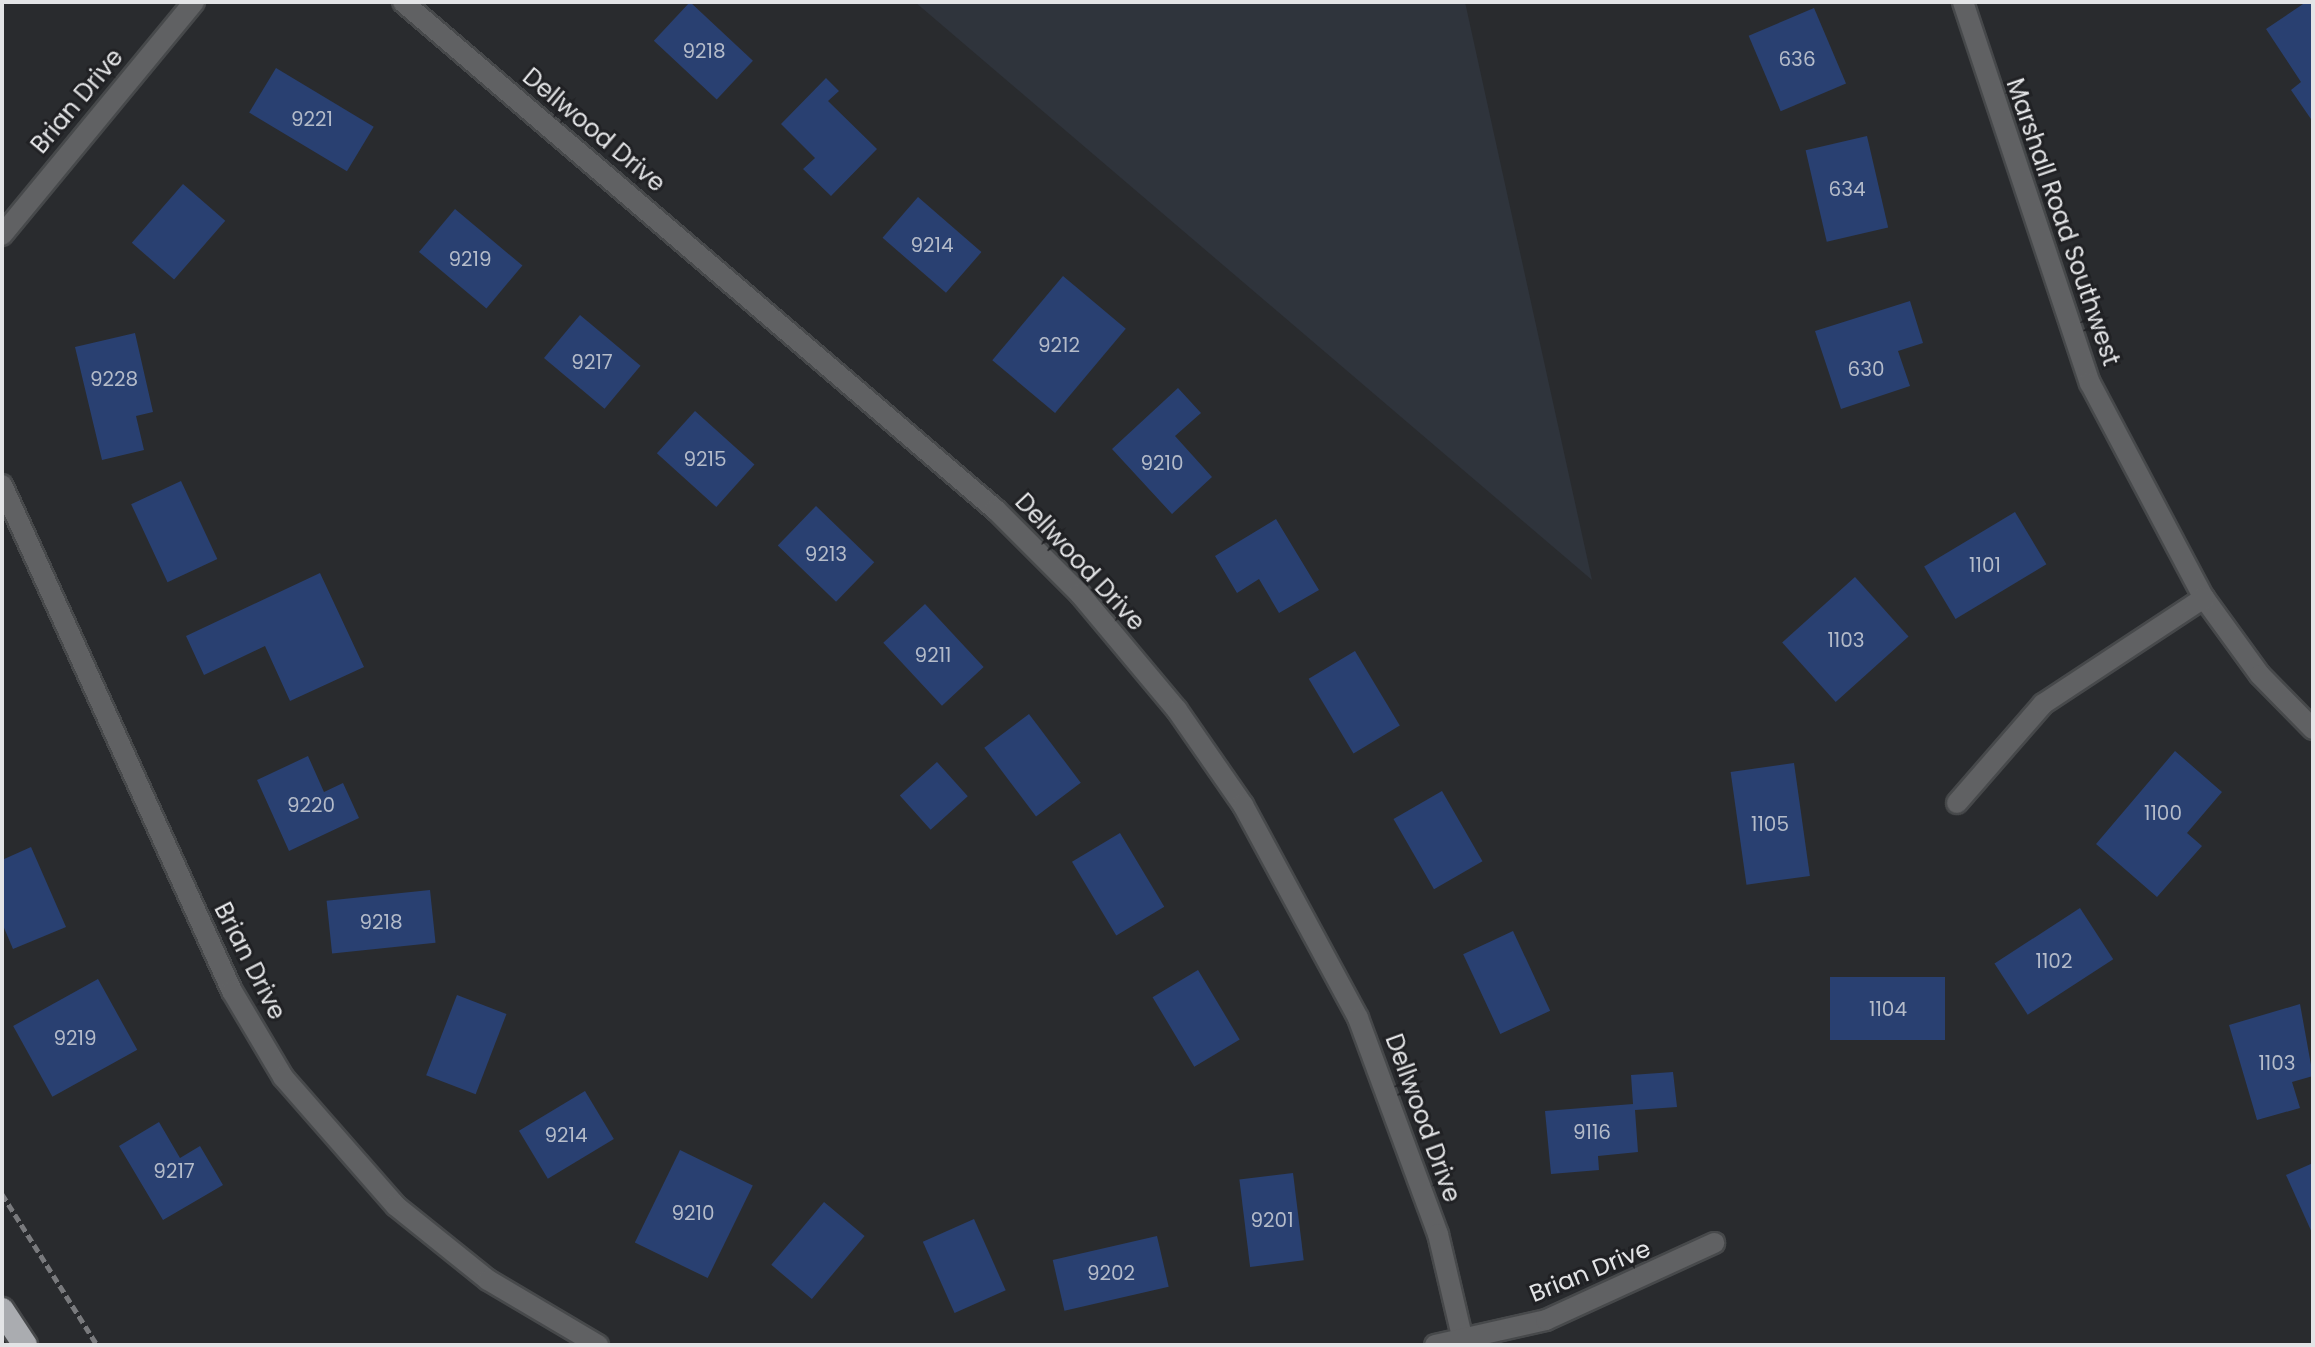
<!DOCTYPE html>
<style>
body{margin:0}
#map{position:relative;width:2315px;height:1347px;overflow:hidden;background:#292b2e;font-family:Poppins,sans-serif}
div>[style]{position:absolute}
.built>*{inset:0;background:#2f343c}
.building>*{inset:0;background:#294071;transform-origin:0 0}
.path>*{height:5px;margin-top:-2.5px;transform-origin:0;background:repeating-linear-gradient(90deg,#797a7d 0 8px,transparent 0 12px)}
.roads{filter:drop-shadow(2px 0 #47494b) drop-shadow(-2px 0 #47494b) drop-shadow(0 2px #47494b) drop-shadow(0 -2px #47494b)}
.minor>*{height:20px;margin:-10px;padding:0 10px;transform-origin:10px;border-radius:10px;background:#606163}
.motorway>*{height:24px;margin:-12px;padding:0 12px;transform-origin:12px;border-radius:12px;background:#aaacb0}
span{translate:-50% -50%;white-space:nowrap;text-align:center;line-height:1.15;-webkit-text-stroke:6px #202124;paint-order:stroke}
.number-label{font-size:20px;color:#b4bbc9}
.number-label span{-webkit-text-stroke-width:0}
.street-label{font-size:24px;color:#e3e4e6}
.frame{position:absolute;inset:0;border:4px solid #e3e4e6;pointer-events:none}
</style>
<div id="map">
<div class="built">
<i style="clip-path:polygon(915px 2px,1465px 2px,1592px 580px)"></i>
</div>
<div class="building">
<i style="left:690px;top:2px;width:86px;height:53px;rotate:43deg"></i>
<i style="clip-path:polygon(2306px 2px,2313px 3px,2313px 122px,2291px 90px,2301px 82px,2266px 29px)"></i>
<i style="left:1814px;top:8px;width:82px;height:71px;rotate:67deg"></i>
<i style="left:276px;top:68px;width:114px;height:52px;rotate:31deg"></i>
<i style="clip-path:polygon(826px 78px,839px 91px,828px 101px,877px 149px,831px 196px,803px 169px,815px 158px,781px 124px)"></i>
<i style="left:1867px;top:136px;width:94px;height:63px;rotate:77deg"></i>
<i style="left:183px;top:184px;width:56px;height:78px;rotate:41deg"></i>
<i style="left:918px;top:197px;width:84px;height:54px;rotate:41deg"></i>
<i style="left:455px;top:209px;width:88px;height:56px;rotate:40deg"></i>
<i style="left:1063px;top:276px;width:82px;height:110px;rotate:40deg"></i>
<i style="clip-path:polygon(1910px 301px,1923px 343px,1898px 351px,1910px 386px,1841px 409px,1815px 331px)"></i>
<i style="left:580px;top:315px;width:79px;height:56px;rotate:40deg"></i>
<i style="clip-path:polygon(135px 333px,153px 412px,136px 416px,144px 450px,102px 460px,75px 347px)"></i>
<i style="clip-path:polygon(1178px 388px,1201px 413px,1175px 436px,1212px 477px,1172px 514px,1112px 449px)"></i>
<i style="left:695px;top:411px;width:80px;height:57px;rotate:42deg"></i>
<i style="left:181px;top:481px;width:86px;height:55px;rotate:65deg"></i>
<i style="left:816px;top:506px;width:81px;height:55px;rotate:44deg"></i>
<i style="left:2015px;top:512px;width:61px;height:106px;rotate:59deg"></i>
<i style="clip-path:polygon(1276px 519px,1319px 590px,1279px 613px,1259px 579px,1237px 593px,1215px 556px)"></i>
<i style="clip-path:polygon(320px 573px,364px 667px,290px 701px,265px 646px,204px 675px,186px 636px)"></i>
<i style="left:1855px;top:577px;width:80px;height:98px;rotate:48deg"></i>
<i style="left:925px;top:604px;width:86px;height:57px;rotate:47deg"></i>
<i style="left:1355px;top:651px;width:87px;height:54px;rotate:59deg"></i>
<i style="left:1029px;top:714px;width:86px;height:56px;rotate:53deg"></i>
<i style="clip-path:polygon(2175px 751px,2222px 792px,2187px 833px,2202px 846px,2157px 897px,2096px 844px)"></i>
<i style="clip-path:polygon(308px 756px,324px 792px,343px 783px,359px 818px,289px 851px,257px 780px)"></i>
<i style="left:937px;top:762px;width:46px;height:50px;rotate:48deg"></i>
<i style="left:1794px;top:763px;width:114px;height:64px;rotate:82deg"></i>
<i style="left:1442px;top:791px;width:81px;height:56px;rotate:60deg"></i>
<i style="left:1120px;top:833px;width:86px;height:56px;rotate:59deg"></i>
<i style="clip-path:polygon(31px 847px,66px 927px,13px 949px,2px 923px,2px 860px)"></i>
<i style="left:430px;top:890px;width:53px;height:104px;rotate:84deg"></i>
<i style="left:2080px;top:908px;width:61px;height:102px;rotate:57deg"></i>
<i style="left:1513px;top:931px;width:88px;height:55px;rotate:65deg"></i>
<i style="left:1198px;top:970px;width:81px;height:53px;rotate:59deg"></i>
<i style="left:1830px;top:977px;width:115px;height:63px"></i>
<i style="left:98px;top:979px;width:81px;height:97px;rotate:61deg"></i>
<i style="left:457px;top:995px;width:53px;height:86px;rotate:21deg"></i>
<i style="clip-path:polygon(2300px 1004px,2313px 1076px,2292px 1082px,2300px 1108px,2257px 1120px,2229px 1025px)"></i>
<i style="clip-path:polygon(1673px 1072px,1677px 1107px,1635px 1110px,1638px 1152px,1598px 1156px,1599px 1170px,1551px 1174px,1545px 1111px,1633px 1104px,1631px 1075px)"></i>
<i style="left:585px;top:1091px;width:56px;height:77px;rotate:59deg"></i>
<i style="clip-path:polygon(159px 1122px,180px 1158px,200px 1146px,223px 1185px,163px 1220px,119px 1146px)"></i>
<i style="left:680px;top:1150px;width:81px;height:103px;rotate:26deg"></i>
<i style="clip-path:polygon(2313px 1163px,2313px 1235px,2286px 1175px)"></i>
<i style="left:1293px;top:1173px;width:88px;height:54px;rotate:83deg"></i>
<i style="left:824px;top:1202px;width:53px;height:82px;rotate:40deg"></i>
<i style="left:974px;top:1219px;width:78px;height:56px;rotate:66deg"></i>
<i style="left:1157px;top:1236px;width:52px;height:107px;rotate:77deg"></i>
</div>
<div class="path">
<i style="left:2px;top:1194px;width:178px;rotate:57.8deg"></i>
</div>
<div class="roads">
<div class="minor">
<i style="left:403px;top:2px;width:781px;rotate:40.59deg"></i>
<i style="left:996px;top:510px;width:119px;rotate:45deg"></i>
<i style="left:1080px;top:594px;width:151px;rotate:50.1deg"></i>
<i style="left:1177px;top:710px;width:116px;rotate:55.2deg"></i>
<i style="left:1243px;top:805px;width:242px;rotate:61.6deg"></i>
<i style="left:1358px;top:1018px;width:230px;rotate:69.7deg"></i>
<i style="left:1438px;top:1234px;width:114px;rotate:76.8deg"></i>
<i style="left:1963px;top:2px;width:402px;rotate:71.6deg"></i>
<i style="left:2090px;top:383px;width:243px;rotate:62.1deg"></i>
<i style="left:2204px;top:598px;width:95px;rotate:54deg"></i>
<i style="left:2260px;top:675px;width:76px;rotate:45.5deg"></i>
<i style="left:2px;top:235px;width:302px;rotate:-50.5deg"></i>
<i style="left:2px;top:485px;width:556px;rotate:65.56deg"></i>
<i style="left:232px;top:991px;width:100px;rotate:59.3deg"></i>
<i style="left:283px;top:1077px;width:171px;rotate:48.8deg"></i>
<i style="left:396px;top:1206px;width:118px;rotate:38.8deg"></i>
<i style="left:488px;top:1280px;width:128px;rotate:30.6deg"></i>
<i style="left:1957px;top:803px;width:131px;rotate:-49deg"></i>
<i style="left:2043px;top:704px;width:193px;rotate:-33.4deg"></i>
<i style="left:1435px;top:1345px;width:114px;rotate:-12.7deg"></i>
<i style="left:1546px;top:1320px;width:185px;rotate:-24.6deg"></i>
</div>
<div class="motorway">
<i style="left:2px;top:1310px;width:42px;rotate:56.7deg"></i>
</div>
</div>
<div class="number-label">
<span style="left:704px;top:51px">9218</span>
<span style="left:1797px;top:59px">636</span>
<span style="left:312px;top:119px">9221</span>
<span style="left:1847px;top:189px">634</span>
<span style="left:932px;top:245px">9214</span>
<span style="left:470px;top:259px">9219</span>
<span style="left:1059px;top:345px">9212</span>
<span style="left:592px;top:362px">9217</span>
<span style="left:1866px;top:369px">630</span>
<span style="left:114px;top:379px">9228</span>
<span style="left:705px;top:459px">9215</span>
<span style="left:1162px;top:463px">9210</span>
<span style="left:826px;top:554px">9213</span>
<span style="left:1985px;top:565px">1101</span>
<span style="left:1846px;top:640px">1103</span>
<span style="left:933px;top:655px">9211</span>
<span style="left:311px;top:805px">9220</span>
<span style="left:2163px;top:813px">1100</span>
<span style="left:1770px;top:824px">1105</span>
<span style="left:381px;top:922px">9218</span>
<span style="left:2054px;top:961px">1102</span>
<span style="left:1888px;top:1009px">1104</span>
<span style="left:75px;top:1038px">9219</span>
<span style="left:2277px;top:1063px">1103</span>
<span style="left:1592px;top:1132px">9116</span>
<span style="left:566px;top:1135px">9214</span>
<span style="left:174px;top:1171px">9217</span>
<span style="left:693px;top:1213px">9210</span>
<span style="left:1272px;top:1220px">9201</span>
<span style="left:1111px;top:1273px">9202</span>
</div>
<div class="street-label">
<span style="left:77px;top:101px;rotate:-50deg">Brian Drive</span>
<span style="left:594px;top:130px;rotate:40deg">Dellwood Drive</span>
<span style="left:2063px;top:222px;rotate:71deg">Marshall Road Southwest</span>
<span style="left:1080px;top:562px;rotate:47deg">Dellwood Drive</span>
<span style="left:250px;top:961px;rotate:63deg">Brian Drive</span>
<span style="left:1423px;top:1118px;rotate:70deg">Dellwood Drive</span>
<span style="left:1590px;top:1271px;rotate:-22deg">Brian Drive</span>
</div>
<div class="frame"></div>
</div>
